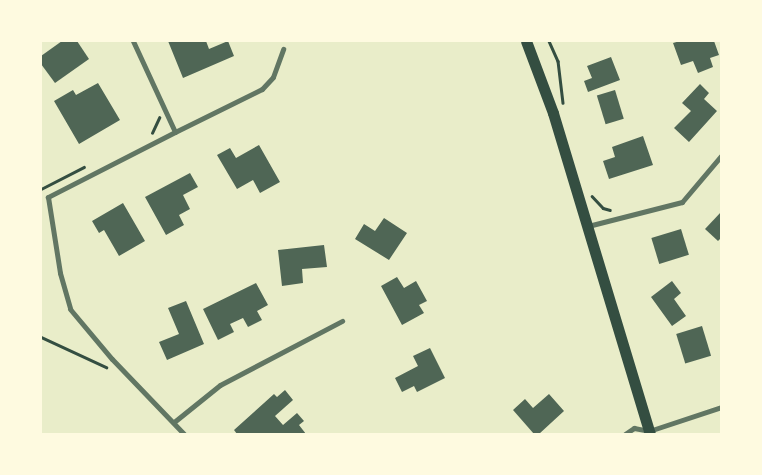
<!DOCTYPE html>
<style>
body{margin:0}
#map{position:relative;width:762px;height:475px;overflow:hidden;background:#e9edc9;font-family:Figtree,sans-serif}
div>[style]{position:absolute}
.building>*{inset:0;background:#4f6655;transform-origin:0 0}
.path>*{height:2.5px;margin:-1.25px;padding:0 1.25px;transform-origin:1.25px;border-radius:1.25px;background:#344e41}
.minor>*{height:5px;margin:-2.5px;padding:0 2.5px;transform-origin:2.5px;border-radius:2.5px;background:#617663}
.primary>*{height:11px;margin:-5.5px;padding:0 5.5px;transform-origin:5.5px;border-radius:5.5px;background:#344e41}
span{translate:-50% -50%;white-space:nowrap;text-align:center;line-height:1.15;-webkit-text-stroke:4px #fefae0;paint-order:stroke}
.frame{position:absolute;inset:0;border:42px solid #fefae0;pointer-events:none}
</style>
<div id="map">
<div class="building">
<i style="clip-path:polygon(62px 41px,77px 41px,89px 59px,55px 83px,41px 64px,41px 56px)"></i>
<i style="clip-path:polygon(168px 41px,206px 41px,209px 49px,228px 41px,234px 56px,183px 78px)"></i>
<i style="clip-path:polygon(680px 41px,714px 41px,719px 55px,710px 58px,713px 67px,698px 73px,693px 61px,681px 65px,673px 43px)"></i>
<i style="clip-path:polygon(611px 57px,620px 80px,588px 92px,584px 81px,592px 78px,587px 66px)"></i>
<i style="clip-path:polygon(98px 83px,120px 120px,79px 144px,54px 101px,73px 90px,76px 95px)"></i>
<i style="clip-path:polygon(700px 84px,709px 93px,704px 99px,717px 111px,689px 142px,674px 128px,691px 111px,682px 103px)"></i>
<i style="left:615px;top:90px;width:30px;height:19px;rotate:73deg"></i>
<i style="clip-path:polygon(643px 136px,653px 165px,609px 179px,603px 161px,615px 157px,612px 147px)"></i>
<i style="clip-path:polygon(259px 145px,280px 182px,260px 193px,253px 180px,237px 189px,217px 155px,230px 148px,236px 158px)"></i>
<i style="clip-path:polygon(190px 173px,198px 187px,183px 195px,190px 209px,179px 215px,184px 225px,166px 235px,145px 197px)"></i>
<i style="clip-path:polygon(123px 203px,145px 241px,119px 256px,104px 230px,99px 233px,92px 221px)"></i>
<i style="clip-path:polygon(721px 212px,721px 238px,718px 241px,705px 229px)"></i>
<i style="clip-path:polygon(384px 218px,407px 233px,389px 260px,355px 239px,364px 224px,375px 231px)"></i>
<i style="left:681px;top:229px;width:27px;height:31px;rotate:73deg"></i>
<i style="clip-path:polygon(324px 245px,327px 267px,302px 269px,303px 283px,282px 286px,278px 250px)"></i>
<i style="clip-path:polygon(397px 277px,404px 288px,416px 281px,427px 301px,419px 305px,424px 313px,402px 325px,381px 286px)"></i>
<i style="clip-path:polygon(672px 281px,681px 293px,674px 299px,686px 316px,672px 326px,651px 297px)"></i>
<i style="clip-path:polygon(256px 283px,268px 305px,257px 311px,262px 320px,248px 327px,243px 318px,230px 324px,234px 332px,218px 340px,203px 309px)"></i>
<i style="clip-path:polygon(186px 301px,204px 344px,167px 360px,159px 342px,179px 334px,168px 308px)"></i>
<i style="left:702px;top:326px;width:31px;height:27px;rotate:73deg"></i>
<i style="clip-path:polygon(430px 348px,445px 378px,417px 392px,414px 386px,402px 392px,395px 378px,418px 366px,413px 356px)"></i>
<i style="clip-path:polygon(285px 390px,293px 400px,275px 416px,283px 425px,297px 413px,304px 421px,299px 425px,306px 434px,237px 434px,234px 430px,274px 394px,277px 397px)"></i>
<i style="clip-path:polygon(549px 394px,564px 411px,539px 434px,534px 434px,513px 410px,525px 399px,533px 408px)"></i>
</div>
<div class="path">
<i style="left:549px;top:41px;width:22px;rotate:66deg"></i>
<i style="left:558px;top:61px;width:42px;rotate:83.2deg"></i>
<i style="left:152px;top:133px;width:17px;rotate:-65deg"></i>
<i style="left:41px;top:189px;width:48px;rotate:-27.1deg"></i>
<i style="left:592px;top:196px;width:16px;rotate:47deg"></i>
<i style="left:603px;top:208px;width:7px;rotate:16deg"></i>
<i style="left:41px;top:337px;width:72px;rotate:24.8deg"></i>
</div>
<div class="minor">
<i style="left:133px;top:41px;width:100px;rotate:65.2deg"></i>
<i style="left:175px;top:132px;width:143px;rotate:152.9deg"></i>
<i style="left:48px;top:197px;width:77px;rotate:81deg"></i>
<i style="left:60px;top:273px;width:37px;rotate:74deg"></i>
<i style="left:70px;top:309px;width:65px;rotate:50deg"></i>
<i style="left:112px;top:359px;width:104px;rotate:46.2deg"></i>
<i style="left:175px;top:132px;width:97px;rotate:-26.3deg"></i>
<i style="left:262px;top:89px;width:16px;rotate:-47deg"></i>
<i style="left:273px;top:77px;width:30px;rotate:-70deg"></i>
<i style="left:588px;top:226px;width:97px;rotate:-14.3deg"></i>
<i style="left:682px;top:202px;width:60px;rotate:-49.7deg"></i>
<i style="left:174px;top:422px;width:59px;rotate:-38.8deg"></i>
<i style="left:220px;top:385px;width:138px;rotate:-27.7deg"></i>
<i style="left:625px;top:434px;width:11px;rotate:-34deg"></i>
<i style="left:634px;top:428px;width:15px;rotate:11deg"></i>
<i style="left:649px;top:431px;width:76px;rotate:-18.4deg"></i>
</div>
<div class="primary">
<i style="left:526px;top:41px;width:77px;rotate:69.4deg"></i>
<i style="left:553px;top:113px;width:335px;rotate:73.2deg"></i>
</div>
<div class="frame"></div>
</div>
